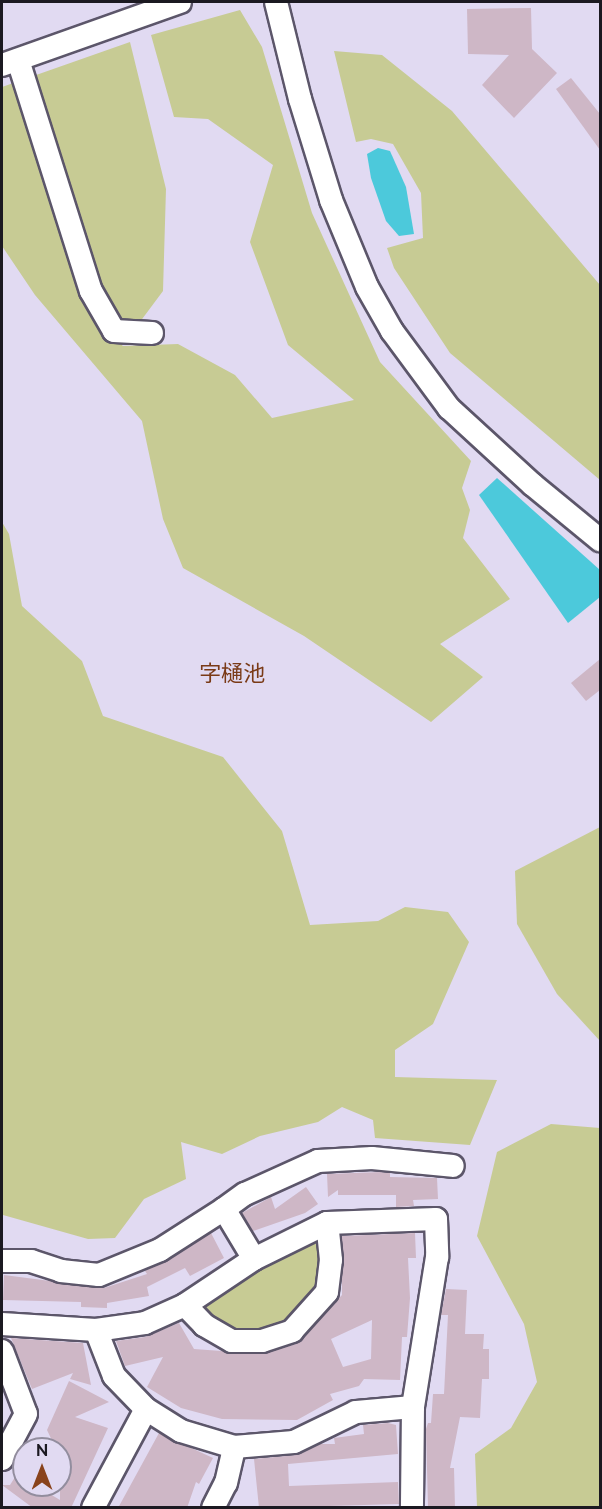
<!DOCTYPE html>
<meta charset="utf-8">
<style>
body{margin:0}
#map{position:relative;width:602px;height:1509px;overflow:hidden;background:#e1daf2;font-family:Raleway,"Noto Sans JP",sans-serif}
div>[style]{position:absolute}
.green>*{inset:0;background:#c7cb94}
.water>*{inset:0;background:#4cc9db}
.building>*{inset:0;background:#ceb7c6}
.roads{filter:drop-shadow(2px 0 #5c566a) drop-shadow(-2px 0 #5c566a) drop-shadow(0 2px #5c566a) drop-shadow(0 -2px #5c566a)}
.minor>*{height:22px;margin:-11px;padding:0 11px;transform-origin:11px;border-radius:11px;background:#fff}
span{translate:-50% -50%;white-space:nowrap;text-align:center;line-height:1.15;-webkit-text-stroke:4.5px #e1daf2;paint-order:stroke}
.quarter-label{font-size:22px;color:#7a3a17}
.frame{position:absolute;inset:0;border:3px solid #1b1921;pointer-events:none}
.north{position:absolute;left:12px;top:1437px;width:60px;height:60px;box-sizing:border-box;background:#e1daf2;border:2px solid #928d9e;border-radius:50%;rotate:0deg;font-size:16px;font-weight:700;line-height:24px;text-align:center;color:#1b1921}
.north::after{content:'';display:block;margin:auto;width:21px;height:27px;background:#89431c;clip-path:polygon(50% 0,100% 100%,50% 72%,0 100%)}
</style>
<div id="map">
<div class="green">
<i style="clip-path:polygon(240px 10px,262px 47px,312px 213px,380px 362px,471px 461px,462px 488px,470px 510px,463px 538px,510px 599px,440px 644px,483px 677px,431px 722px,304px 636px,183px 568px,163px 519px,142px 421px,35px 295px,2px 246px,2px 87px,130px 42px,166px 189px,163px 291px,122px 346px,178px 344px,235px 375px,272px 418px,354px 400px,288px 345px,250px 242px,273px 165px,208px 119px,174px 117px,151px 35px)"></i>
<i style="clip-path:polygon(334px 51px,382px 55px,452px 111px,600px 285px,600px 480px,450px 353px,394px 268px,387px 248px,423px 238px,421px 193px,393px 144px,371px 139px,356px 142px)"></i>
<i style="clip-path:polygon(2px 522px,9px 534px,22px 606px,82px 661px,103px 716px,223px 757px,282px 831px,310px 925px,378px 921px,405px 907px,448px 912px,469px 942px,433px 1024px,395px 1050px,395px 1077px,497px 1080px,470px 1145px,375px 1138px,373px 1120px,342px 1107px,318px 1122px,260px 1136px,222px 1154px,181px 1142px,186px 1179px,144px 1199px,115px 1238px,88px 1239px,3px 1215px)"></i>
<i style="clip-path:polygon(600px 827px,600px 1041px,557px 994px,517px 924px,515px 871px)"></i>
<i style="clip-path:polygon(551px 1124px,600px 1128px,600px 1507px,477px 1507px,475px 1454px,511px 1428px,537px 1382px,524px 1324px,477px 1236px,497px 1152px)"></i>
<i style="clip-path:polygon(323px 1240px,319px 1292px,289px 1324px,265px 1332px,236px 1332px,210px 1320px,197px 1305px,283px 1253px)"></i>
</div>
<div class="water">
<i style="clip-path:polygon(378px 148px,390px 151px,406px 187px,414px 234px,399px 236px,386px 221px,371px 178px,367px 154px)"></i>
<i style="clip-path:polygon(497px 478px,600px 570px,600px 597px,568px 623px,479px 495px)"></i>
</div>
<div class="building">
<i style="clip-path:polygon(531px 8px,532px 49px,557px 73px,514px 118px,482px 85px,509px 55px,468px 54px,467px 9px)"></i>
<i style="clip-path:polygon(571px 78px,600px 114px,600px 150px,556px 89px)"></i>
<i style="clip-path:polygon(600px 659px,600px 690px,586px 701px,571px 683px)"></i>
<i style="clip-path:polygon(381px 1172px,390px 1173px,390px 1177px,437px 1178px,438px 1199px,413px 1200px,414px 1206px,396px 1207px,396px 1195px,338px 1195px,338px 1190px,328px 1197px,327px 1174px)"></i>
<i style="clip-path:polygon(306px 1187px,318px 1204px,305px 1213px,253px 1231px,242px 1213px,271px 1197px,275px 1209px)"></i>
<i style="clip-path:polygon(211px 1233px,224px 1258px,190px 1276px,185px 1268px,147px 1287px,149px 1296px,107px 1303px,107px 1308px,81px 1307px,81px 1302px,3px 1300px,4px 1275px,104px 1288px,147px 1274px,145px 1271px)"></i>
<i style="clip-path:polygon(evenodd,415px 1233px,416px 1258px,408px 1258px,410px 1298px,407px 1337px,402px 1337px,400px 1380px,364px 1379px,359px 1386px,330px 1394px,333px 1400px,297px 1420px,222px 1419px,181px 1408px,147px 1387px,163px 1357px,125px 1366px,116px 1341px,145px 1337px,179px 1323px,194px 1349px,262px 1354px,296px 1344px,342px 1295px,342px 1236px,415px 1233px,372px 1320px,371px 1359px,343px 1367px,331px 1339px,372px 1320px)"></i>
<i style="clip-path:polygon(446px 1289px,467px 1290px,465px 1334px,484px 1334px,483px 1349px,489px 1349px,489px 1379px,482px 1379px,480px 1418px,460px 1417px,450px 1468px,454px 1468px,455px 1508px,428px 1508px,426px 1429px,428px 1423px,431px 1423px,433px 1394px,444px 1394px,448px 1315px,441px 1315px)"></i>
<i style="clip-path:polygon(11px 1338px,83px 1343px,91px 1385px,70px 1379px,73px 1373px,32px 1389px)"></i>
<i style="clip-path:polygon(69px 1381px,109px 1402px,75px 1417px,108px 1428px,71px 1508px,33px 1508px,2px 1485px,10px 1485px,24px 1463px,24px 1485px,35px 1485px,60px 1500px,60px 1475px,65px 1472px,60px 1449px,56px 1449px,47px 1430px)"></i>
<i style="clip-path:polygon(388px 1423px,396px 1425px,398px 1454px,288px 1464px,289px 1486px,398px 1482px,399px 1504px,259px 1508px,254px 1459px,296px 1455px,320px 1444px,335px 1444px,334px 1438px,364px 1434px,363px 1425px)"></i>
<i style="clip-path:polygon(159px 1433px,213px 1458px,199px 1484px,196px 1482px,187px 1508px,118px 1508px)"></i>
</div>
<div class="roads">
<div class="minor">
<i style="left:276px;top:2px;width:100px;rotate:76.1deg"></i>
<i style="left:300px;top:99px;width:106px;rotate:72.9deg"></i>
<i style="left:331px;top:200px;width:94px;rotate:67.5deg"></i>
<i style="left:367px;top:287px;width:51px;rotate:60.4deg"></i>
<i style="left:392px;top:331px;width:96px;rotate:53.5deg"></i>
<i style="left:449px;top:408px;width:114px;rotate:42.5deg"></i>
<i style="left:533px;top:485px;width:87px;rotate:39.4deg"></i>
<i style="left:18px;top:60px;width:242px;rotate:72.5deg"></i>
<i style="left:91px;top:291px;width:46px;rotate:60.1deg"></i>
<i style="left:114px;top:331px;width:38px;rotate:3deg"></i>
<i style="left:2px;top:65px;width:189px;rotate:-19.5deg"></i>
<i style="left:224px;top:1209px;width:26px;rotate:-36deg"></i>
<i style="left:245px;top:1194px;width:80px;rotate:-24.3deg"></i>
<i style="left:318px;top:1161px;width:54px;rotate:-3.2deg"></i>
<i style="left:372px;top:1158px;width:81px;rotate:5.6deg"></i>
<i style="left:2px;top:1261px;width:29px"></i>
<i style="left:31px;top:1261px;width:32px;rotate:18deg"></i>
<i style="left:61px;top:1271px;width:38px;rotate:6deg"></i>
<i style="left:99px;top:1275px;width:66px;rotate:-22.3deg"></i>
<i style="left:160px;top:1250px;width:76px;rotate:-32.6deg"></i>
<i style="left:224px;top:1209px;width:58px;rotate:59deg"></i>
<i style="left:185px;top:1305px;width:28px;rotate:46deg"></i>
<i style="left:204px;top:1325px;width:32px;rotate:30deg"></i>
<i style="left:232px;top:1341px;width:30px"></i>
<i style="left:262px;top:1341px;width:32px;rotate:-18deg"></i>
<i style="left:292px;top:1331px;width:52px;rotate:-48.1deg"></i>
<i style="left:327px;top:1292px;width:32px;rotate:-83deg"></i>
<i style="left:331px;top:1260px;width:37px;rotate:-96deg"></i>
<i style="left:2px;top:1324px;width:94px;rotate:3.7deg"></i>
<i style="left:96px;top:1330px;width:49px;rotate:-8.1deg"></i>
<i style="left:145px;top:1323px;width:44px;rotate:-24.2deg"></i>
<i style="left:185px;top:1305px;width:83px;rotate:-33.7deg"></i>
<i style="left:254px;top:1259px;width:81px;rotate:-26.3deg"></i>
<i style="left:327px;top:1223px;width:109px;rotate:-2.1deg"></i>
<i style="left:436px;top:1219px;width:38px;rotate:88deg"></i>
<i style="left:437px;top:1257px;width:152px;rotate:99.1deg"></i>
<i style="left:413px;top:1407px;width:101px;rotate:90.6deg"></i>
<i style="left:96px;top:1330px;width:49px;rotate:68.6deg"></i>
<i style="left:114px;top:1376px;width:46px;rotate:45.9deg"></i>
<i style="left:146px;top:1409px;width:41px;rotate:32.2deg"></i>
<i style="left:181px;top:1431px;width:55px;rotate:16.8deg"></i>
<i style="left:234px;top:1447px;width:60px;rotate:-4.8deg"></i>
<i style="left:294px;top:1442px;width:69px;rotate:-25.8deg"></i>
<i style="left:356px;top:1412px;width:57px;rotate:-5deg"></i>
<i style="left:2px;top:1351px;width:67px;rotate:69.1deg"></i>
<i style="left:26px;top:1414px;width:51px;rotate:118.1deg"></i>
<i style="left:93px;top:1508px;width:112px;rotate:-61.8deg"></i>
<i style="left:213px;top:1508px;width:28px;rotate:-63deg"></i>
<i style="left:226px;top:1483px;width:37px;rotate:-77deg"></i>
</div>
</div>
<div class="quarter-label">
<span style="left:232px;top:674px">字樋池</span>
</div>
<div class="frame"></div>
<div class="north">N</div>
</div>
